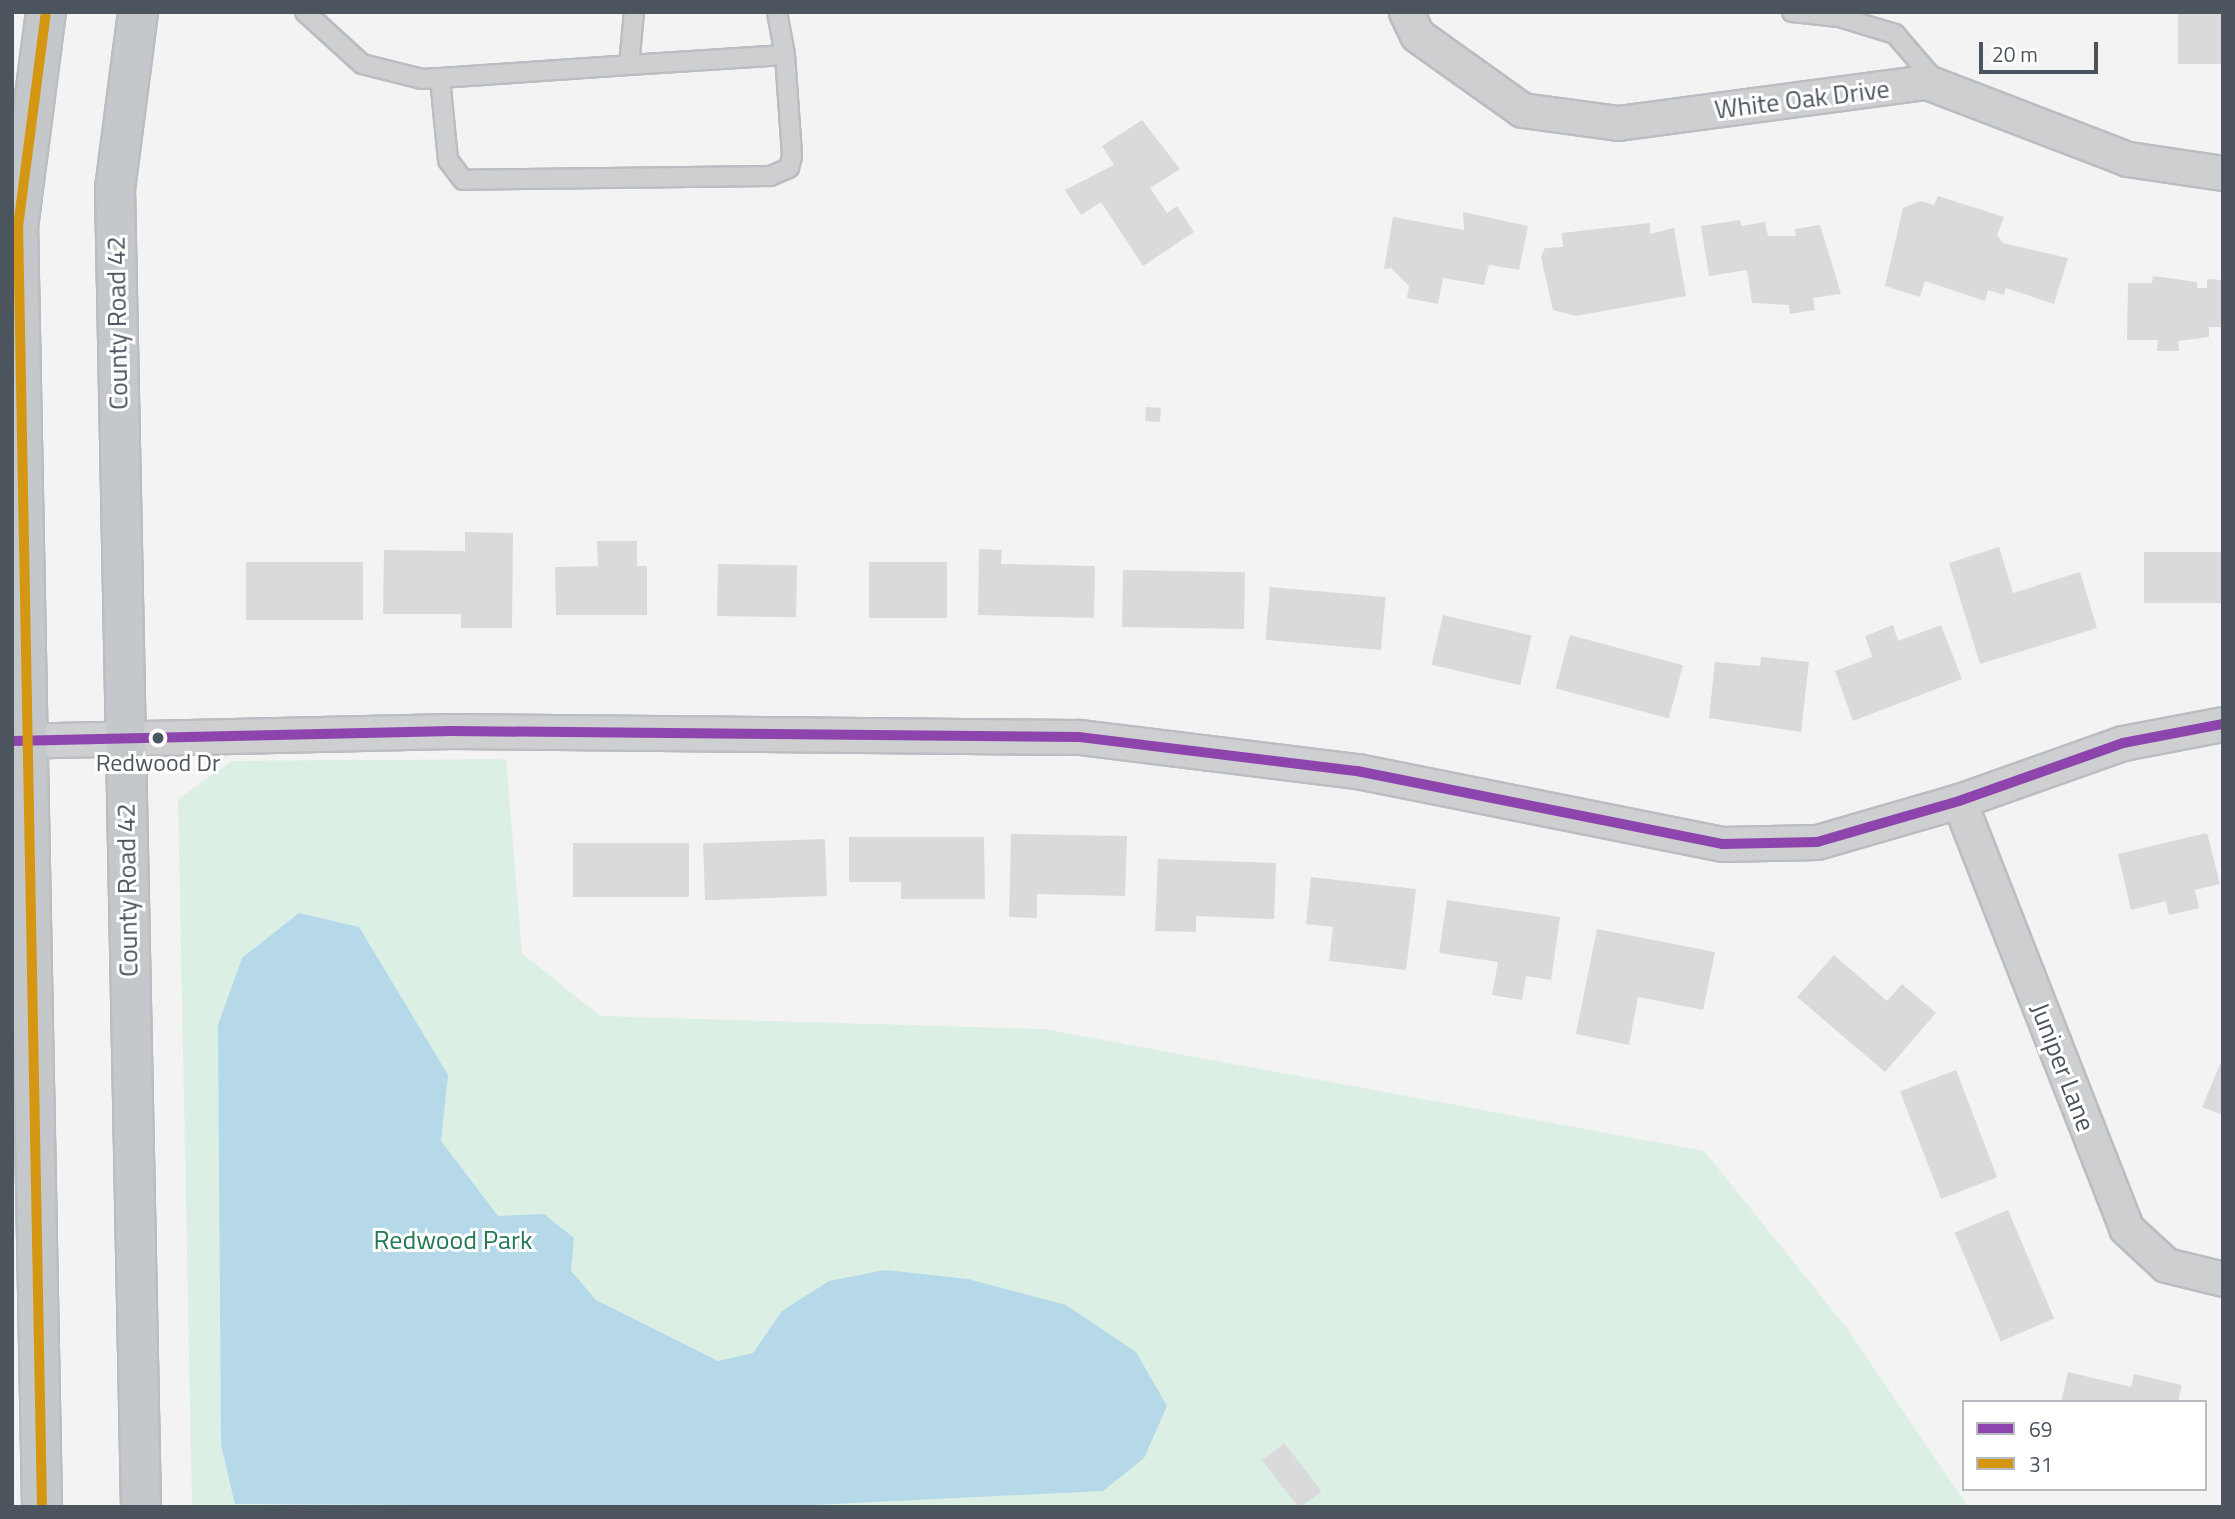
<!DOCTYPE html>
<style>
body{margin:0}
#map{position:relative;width:2235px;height:1519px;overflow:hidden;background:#f4f3f3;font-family:"Titillium Web",sans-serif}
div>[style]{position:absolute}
.green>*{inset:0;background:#dcefe4}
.water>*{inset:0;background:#b5d9e8}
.building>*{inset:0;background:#dadadc;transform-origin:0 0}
.roads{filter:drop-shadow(2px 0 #babdc1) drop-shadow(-2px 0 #babdc1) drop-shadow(0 2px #babdc1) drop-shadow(0 -2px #babdc1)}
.service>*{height:18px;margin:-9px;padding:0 9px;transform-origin:9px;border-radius:9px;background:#cdcfd1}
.minor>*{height:33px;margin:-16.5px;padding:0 16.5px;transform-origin:16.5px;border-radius:16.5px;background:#cdcfd1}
.trunk>*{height:38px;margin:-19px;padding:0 19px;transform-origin:19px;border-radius:19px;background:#c4c8ca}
.bus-1>*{height:10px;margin:-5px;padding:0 5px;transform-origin:5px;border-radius:5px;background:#8e44ad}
.bus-2>*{height:10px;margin:-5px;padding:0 5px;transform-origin:5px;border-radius:5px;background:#d59613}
.dots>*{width:19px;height:19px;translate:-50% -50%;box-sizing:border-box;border:4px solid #fff;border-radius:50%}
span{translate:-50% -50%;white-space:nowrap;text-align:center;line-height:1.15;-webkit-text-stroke:6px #fff;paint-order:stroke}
.bus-label{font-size:24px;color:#4c545e}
.street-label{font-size:26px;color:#4c545e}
.park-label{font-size:26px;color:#247955}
.frame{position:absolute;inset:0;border:14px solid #4c545e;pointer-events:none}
.legend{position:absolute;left:1962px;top:1400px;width:245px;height:91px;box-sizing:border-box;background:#fff;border:2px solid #b7bbbf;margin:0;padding:9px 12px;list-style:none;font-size:21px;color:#4c545e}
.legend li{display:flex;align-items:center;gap:14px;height:35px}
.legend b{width:35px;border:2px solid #b7bbbf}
.scale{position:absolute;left:1979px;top:42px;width:119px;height:32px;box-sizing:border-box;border:4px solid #4c545e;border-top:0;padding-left:9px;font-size:21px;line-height:24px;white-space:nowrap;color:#4c545e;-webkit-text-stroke:5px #fff;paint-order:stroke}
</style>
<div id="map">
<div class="green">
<i style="clip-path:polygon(506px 759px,522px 953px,600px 1016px,1044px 1029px,1704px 1151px,1846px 1327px,1968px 1507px,192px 1507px,178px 799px,232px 761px)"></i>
</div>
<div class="water">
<i style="clip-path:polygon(299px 913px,359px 927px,448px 1075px,441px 1141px,498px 1216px,544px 1214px,574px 1238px,571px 1271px,596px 1300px,718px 1361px,753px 1353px,782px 1311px,829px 1281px,885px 1270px,968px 1279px,1066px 1305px,1136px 1352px,1167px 1406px,1144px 1458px,1103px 1491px,771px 1507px,235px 1504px,221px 1445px,218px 1025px,242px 958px)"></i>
</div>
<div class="building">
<i style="left:2178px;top:12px;width:45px;height:52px"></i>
<i style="clip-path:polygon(1142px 120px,1180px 169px,1150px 188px,1167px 213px,1177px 206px,1194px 232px,1143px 266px,1101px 202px,1081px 215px,1065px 190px,1114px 165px,1102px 146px)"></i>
<i style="clip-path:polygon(1938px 196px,2004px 217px,1997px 235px,2003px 243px,2068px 258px,2054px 304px,2006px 288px,2004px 295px,1988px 290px,1985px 301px,1925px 281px,1920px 297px,1885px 286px,1903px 208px,1920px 201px,1934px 205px)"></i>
<i style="clip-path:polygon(1463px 212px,1528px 226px,1519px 270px,1489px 265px,1484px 285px,1443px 278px,1438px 304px,1407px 298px,1409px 286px,1391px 268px,1384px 269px,1393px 217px,1464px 230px)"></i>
<i style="clip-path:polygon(1740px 220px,1741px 226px,1765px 222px,1768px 236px,1796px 236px,1795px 229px,1820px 225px,1841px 294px,1813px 298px,1815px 310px,1790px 314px,1789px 305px,1752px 303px,1747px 270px,1709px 276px,1701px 226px)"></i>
<i style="clip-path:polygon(1650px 223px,1650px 234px,1674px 228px,1686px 296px,1576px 316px,1553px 310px,1541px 257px,1545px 248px,1563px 247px,1562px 233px)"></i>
<i style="clip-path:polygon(2153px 276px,2197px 282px,2197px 288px,2207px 288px,2207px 279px,2223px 280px,2223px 327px,2209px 327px,2209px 337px,2178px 341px,2179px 351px,2157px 351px,2158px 340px,2127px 340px,2128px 283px,2152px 283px)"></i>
<i style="left:1146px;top:407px;width:15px;height:14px;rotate:4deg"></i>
<i style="clip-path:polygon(465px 532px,513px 533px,512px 628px,461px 628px,461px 614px,383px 614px,384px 550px,465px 551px)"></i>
<i style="clip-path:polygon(597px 541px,637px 541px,637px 566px,647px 566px,647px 615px,556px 615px,555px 567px,598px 566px)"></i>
<i style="clip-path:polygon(1999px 547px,2013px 593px,2080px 572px,2097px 628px,1980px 664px,1949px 563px)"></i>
<i style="clip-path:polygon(979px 549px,1002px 550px,1001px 564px,1095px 566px,1094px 618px,978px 615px)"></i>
<i style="left:2223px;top:552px;width:51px;height:79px;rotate:90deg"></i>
<i style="left:363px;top:562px;width:58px;height:117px;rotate:90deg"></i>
<i style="left:947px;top:562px;width:56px;height:78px;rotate:90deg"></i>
<i style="left:718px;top:564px;width:79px;height:52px;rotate:1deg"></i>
<i style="left:1123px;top:570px;width:122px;height:57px;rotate:1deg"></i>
<i style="left:1270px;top:587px;width:116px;height:53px;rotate:5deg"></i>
<i style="left:1443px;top:615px;width:91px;height:51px;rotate:13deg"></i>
<i style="clip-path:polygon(1893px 625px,1898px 641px,1941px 625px,1962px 679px,1853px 721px,1835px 671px,1872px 657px,1865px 636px)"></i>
<i style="left:1570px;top:635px;width:117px;height:55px;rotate:15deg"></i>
<i style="clip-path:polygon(1761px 657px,1809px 662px,1801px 732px,1709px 718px,1715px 662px,1760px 666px)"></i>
<i style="clip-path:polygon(2207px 833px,2220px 884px,2195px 890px,2199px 908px,2169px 915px,2166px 901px,2131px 910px,2118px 854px)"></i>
<i style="clip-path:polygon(1011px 834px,1127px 836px,1125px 896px,1037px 894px,1037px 918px,1009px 917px)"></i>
<i style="clip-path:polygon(849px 837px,984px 837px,985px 899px,901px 899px,901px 882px,849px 882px)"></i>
<i style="left:825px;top:839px;width:57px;height:122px;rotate:88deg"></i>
<i style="left:573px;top:843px;width:116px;height:54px"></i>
<i style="clip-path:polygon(1158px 859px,1276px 863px,1274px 919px,1196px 916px,1196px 932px,1155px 931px)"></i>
<i style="clip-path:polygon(1311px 877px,1416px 889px,1406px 970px,1329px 961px,1333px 927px,1306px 924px)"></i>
<i style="clip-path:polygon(1447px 900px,1560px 917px,1551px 980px,1526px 976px,1522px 1000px,1492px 995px,1498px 962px,1439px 953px)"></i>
<i style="clip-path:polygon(1597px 929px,1715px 952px,1703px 1010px,1638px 997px,1629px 1045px,1576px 1034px)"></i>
<i style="clip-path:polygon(1834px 955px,1887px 1001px,1902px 984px,1936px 1013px,1885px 1072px,1797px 997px)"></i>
<i style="clip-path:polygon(2223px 1057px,2223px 1115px,2202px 1107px)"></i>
<i style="left:1956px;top:1070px;width:115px;height:60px;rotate:69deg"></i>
<i style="left:2008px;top:1210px;width:118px;height:58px;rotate:67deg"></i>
<i style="clip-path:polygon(2068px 1372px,2131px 1387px,2134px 1374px,2182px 1385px,2178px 1402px,2061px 1402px)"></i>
<i style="left:1284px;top:1443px;width:61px;height:28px;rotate:52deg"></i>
</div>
<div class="roads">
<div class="service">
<i style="left:305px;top:12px;width:77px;rotate:42.4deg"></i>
<i style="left:362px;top:64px;width:62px;rotate:14deg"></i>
<i style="left:422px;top:79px;width:18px;rotate:-3deg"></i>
<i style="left:440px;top:78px;width:189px;rotate:-3.9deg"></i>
<i style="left:629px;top:65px;width:156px;rotate:-3.7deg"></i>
<i style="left:785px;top:55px;width:101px;rotate:86deg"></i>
<i style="left:792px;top:156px;width:12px;rotate:104deg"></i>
<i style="left:789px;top:168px;width:21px;rotate:157deg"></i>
<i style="left:770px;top:176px;width:307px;rotate:179.3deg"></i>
<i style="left:463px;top:180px;width:25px;rotate:-127deg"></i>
<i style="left:448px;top:160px;width:82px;rotate:-95.6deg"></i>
<i style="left:777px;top:12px;width:44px;rotate:79.5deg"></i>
<i style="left:1792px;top:12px;width:47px;rotate:6.1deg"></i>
<i style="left:1839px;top:17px;width:59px;rotate:16.9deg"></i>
<i style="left:1895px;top:34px;width:65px;rotate:49.4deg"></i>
<i style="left:629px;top:65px;width:53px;rotate:-84.6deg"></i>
</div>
<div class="minor">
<i style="left:1406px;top:12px;width:25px;rotate:64deg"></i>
<i style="left:1417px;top:35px;width:129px;rotate:35.5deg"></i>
<i style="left:1522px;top:110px;width:97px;rotate:7.7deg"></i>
<i style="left:1618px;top:123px;width:312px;rotate:-7.6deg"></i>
<i style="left:1927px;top:82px;width:215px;rotate:21deg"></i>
<i style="left:2128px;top:159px;width:96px;rotate:8.4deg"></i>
<i style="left:12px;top:741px;width:440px;rotate:-1.3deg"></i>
<i style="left:452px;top:731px;width:627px;rotate:0.55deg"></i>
<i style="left:1079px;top:737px;width:280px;rotate:7deg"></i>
<i style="left:1357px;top:771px;width:372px;rotate:11.3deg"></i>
<i style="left:1722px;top:844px;width:95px;rotate:-1.2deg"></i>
<i style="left:1817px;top:842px;width:148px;rotate:-16.1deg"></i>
<i style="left:1959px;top:801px;width:174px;rotate:-19.5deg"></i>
<i style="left:2123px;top:743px;width:102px;rotate:-10.8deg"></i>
<i style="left:1959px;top:801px;width:458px;rotate:68.6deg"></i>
<i style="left:2126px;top:1228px;width:54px;rotate:42.8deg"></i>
<i style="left:2166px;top:1265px;width:59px;rotate:13.8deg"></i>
</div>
<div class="trunk">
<i style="left:138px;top:12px;width:178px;rotate:97.4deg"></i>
<i style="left:115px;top:189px;width:1318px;rotate:88.87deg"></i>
<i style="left:42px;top:1507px;width:1280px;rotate:-91.07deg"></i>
<i style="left:18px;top:227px;width:217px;rotate:-82.6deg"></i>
</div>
</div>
<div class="bus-1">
<i style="left:12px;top:741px;width:440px;rotate:-1.3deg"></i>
<i style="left:452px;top:731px;width:627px;rotate:0.55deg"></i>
<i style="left:1079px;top:737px;width:280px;rotate:7deg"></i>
<i style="left:1357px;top:771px;width:372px;rotate:11.3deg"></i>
<i style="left:1722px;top:844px;width:95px;rotate:-1.2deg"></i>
<i style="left:1817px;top:842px;width:148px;rotate:-16.1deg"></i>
<i style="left:1959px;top:801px;width:174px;rotate:-19.5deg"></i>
<i style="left:2123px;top:743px;width:102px;rotate:-10.8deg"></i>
</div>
<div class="bus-2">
<i style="left:42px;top:1507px;width:1280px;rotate:-91.07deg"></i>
<i style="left:18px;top:227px;width:217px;rotate:-82.6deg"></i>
</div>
<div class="dots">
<i style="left:158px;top:738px;background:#4c545e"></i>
</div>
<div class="bus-label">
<span style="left:158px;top:763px">Redwood Dr</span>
</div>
<div class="street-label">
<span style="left:1802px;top:99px;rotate:-7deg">White Oak Drive</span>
<span style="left:117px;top:323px;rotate:-91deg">County Road 42</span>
<span style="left:127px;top:890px;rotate:-91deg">County Road 42</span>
<span style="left:2063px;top:1067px;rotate:69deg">Juniper Lane</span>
</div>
<div class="park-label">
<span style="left:453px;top:1240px">Redwood Park</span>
</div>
<div class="frame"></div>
<ul class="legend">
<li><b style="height:9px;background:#8e44ad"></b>69</li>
<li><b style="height:9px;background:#d59613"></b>31</li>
</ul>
<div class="scale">20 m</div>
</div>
